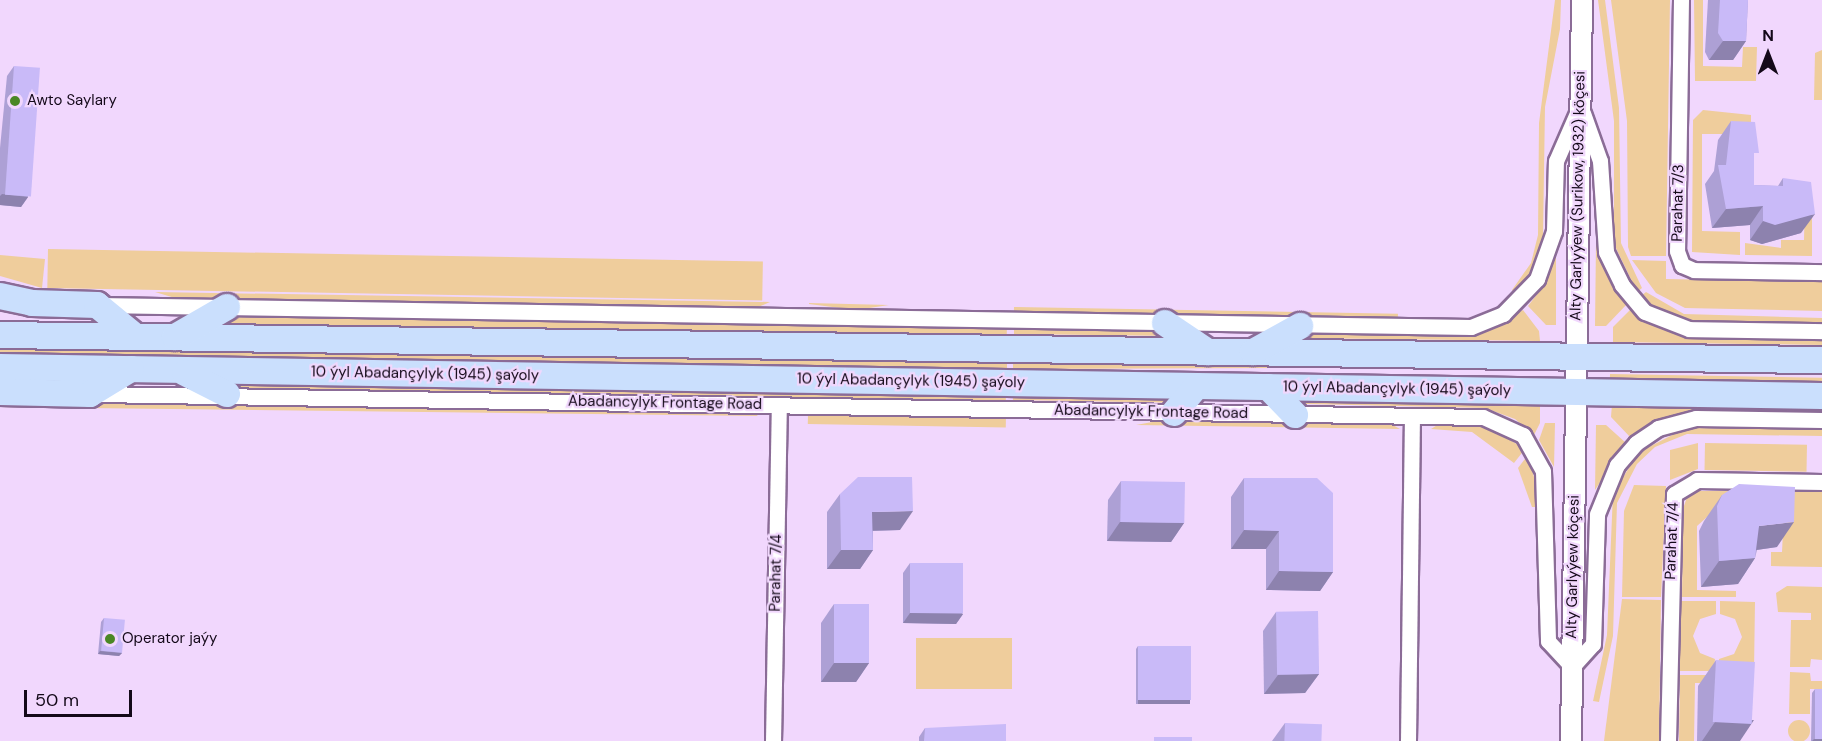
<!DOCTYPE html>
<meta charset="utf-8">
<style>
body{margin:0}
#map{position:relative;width:1822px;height:741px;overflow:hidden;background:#f1d7fd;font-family:"DM Sans",sans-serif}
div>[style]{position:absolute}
.green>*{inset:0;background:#efcd9c;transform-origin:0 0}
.round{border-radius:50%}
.roads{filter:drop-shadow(2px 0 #8b6c97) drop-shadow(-2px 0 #8b6c97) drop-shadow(0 2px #8b6c97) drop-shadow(0 -2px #8b6c97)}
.minor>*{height:15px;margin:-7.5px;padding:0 7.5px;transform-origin:7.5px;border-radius:7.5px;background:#fff}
.tertiary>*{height:20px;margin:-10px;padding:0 10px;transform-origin:10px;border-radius:10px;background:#fff}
.primary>*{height:26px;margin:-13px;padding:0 13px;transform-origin:13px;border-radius:13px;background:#cadffd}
.wall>*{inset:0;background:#ada0d5}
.shaded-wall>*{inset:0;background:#8d82ae;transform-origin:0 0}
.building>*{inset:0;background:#c9baf8;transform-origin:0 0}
.dots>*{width:16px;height:16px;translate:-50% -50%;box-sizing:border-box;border:3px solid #f1d7fd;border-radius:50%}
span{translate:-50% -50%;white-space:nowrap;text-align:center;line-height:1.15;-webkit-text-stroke:4.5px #f1d7fd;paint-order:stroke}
.poi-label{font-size:15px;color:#140919}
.left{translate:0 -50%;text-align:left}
.street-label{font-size:15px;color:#140919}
.north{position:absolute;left:1738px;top:24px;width:60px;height:60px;-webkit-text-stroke:4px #f1d7fd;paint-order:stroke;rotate:0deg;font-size:16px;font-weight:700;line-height:24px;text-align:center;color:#140919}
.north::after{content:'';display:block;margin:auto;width:21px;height:27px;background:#140919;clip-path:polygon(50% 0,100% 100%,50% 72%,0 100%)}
.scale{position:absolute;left:24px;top:690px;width:108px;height:27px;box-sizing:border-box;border:3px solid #140919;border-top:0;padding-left:8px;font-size:18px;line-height:21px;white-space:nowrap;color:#140919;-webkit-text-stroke:4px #f1d7fd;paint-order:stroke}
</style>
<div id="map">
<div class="green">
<i style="clip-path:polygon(1555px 0,1561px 0,1560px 29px,1545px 107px,1543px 236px,1531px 275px,1515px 294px,1512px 290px,1531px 263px,1538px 235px,1539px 123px)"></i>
<i style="clip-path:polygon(1598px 0,1605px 0,1619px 108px,1621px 243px,1642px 288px,1637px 292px,1614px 244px,1614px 121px)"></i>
<i style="clip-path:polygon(1611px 0,1670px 0,1666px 256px,1631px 256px,1628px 247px,1627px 121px)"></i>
<i style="clip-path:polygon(1694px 0,1703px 0,1703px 66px,1742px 67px,1743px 47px,1757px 47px,1756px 81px,1695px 81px)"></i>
<i style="clip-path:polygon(1822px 50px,1822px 100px,1814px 100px,1815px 53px)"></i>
<i style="clip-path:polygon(1703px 110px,1751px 115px,1751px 134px,1702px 134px,1702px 231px,1740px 232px,1740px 255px,1692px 252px,1693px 120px)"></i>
<i style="clip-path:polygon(1805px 196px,1812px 198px,1812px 256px,1745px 255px,1745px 243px,1781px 248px,1781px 240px,1804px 240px)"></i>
<i style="clip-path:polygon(1596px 244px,1628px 303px,1606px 326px,1595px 326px)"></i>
<i style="left:48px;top:249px;width:715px;height:39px;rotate:1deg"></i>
<i style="clip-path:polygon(1556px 254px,1556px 325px,1546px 325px,1528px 306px,1545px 284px)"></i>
<i style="clip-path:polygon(0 255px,45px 259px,42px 288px,0 276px)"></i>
<i style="clip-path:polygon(1632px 260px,1666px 261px,1666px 279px,1822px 282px,1822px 311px,1685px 308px,1656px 293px)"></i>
<i style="clip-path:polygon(155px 292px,770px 302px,756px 308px,175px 298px)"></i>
<i style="clip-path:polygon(1646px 292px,1684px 314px,1822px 318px,1822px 324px,1682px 320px,1652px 306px,1641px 296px)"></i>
<i style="clip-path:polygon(809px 304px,809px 303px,889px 305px,856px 310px)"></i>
<i style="left:1014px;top:307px;width:384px;height:6px;rotate:1deg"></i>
<i style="clip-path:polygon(1632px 308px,1652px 325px,1680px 335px,1822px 339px,1822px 345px,1613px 342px,1613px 327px)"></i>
<i style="clip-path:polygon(1523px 310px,1539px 331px,1540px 341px,1300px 338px,1316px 333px,1478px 334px)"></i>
<i style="left:231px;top:314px;width:776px;height:13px;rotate:1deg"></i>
<i style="clip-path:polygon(1014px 327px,1157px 330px,1173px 336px,1014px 334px)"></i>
<i style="clip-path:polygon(299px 347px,1007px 361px,1007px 369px,0 355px,0 350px)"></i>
<i style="clip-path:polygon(1013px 361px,1539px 367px,1013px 369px)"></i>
<i style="left:1610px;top:374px;width:212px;height:6px;rotate:1deg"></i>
<i style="left:218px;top:383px;width:788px;height:13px;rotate:1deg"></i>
<i style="left:1013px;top:395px;width:160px;height:5px;rotate:1deg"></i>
<i style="clip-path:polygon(1294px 399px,1540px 403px,1540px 423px,1534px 435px,1515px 419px,1485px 408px,1306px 404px)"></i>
<i style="clip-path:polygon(0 401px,752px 412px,758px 416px,0 407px)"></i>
<i style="clip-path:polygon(1612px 404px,1822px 407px,1822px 413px,1691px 411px,1656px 422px,1631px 438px,1611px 417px)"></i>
<i style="left:808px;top:413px;width:198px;height:11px;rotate:1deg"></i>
<i style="clip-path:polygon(1163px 420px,1389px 423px,1400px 429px,1136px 425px)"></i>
<i style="clip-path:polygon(1545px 423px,1555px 423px,1554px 467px,1539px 440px)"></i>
<i style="clip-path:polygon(1439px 424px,1485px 425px,1525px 449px,1514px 463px,1472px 432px,1431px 429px)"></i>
<i style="clip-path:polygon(1596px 425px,1606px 425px,1626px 443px,1595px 490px)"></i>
<i style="clip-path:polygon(1686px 428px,1822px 429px,1822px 436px,1687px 434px,1655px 447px,1637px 464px,1617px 503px,1613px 636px,1599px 702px,1593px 701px,1607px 635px,1613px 493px,1639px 452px)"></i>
<i style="clip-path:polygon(1698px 443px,1698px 469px,1670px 480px,1670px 450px)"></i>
<i style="left:1705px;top:443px;width:102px;height:27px;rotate:1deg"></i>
<i style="clip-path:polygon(1528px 455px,1534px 477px,1538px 507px,1532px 507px,1518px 468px)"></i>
<i style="clip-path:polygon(1634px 485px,1666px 486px,1661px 597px,1622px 597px,1624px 511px)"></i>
<i style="clip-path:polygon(1698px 491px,1782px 491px,1716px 509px,1697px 526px,1697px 590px,1736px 591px,1736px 597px,1682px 597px,1683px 509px,1687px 497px)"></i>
<i style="clip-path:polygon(1785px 491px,1822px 492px,1822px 567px,1771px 566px,1771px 552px,1782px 552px)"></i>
<i style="clip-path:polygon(1822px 587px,1822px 660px,1811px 659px,1810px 667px,1790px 667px,1791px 620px,1811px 620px,1811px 613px,1778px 612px,1776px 593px,1787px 586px)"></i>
<i style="clip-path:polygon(1622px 599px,1661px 600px,1659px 741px,1604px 741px)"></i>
<i style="clip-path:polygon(1680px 601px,1716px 601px,1716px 614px,1700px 619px,1693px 636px,1700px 653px,1715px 659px,1714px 671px,1680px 671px)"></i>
<i style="clip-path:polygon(1720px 601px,1755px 602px,1754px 671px,1719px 671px,1719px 659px,1734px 654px,1742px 637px,1735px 619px,1720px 614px)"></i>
<i style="left:916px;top:638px;width:96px;height:51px"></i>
<i style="clip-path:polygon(1790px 672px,1810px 673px,1811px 681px,1822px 681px,1822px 689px,1810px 689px,1810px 714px,1789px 714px)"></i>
<i style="clip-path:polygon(1680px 675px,1714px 675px,1714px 683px,1695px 683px,1694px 741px,1679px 741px)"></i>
<i class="round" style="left:1788px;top:720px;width:22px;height:22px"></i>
</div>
<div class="roads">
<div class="minor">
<i style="left:1681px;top:0;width:251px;rotate:90.9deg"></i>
<i style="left:1677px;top:251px;width:15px;rotate:70deg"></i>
<i style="left:1682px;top:265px;width:13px;rotate:23deg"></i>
<i style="left:1694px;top:270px;width:128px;rotate:0.9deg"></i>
<i style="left:1583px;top:113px;width:51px;rotate:70.5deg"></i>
<i style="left:1600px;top:161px;width:91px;rotate:86.2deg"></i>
<i style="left:1606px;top:252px;width:37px;rotate:64deg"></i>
<i style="left:1622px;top:285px;width:35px;rotate:50deg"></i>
<i style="left:1645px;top:312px;width:47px;rotate:21.1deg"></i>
<i style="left:1689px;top:329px;width:133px;rotate:0.9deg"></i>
<i style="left:98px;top:305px;width:1373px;rotate:0.92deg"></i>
<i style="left:1471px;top:327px;width:35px;rotate:-22deg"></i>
<i style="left:1503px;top:314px;width:49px;rotate:-45.8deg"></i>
<i style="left:1537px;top:279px;width:51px;rotate:-70.5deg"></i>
<i style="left:1554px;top:231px;width:70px;rotate:-88.4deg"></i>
<i style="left:1556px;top:161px;width:55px;rotate:-66.3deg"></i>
<i style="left:96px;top:394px;width:1387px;rotate:0.95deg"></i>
<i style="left:1483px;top:417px;width:44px;rotate:24.2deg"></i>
<i style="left:1523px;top:435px;width:41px;rotate:60.9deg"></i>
<i style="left:1543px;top:471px;width:170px;rotate:88.3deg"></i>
<i style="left:1548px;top:641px;width:35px;rotate:47deg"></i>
<i style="left:1572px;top:667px;width:31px;rotate:-48deg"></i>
<i style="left:1593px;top:644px;width:130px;rotate:-88.2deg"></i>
<i style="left:1597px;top:514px;width:53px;rotate:-67.8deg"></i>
<i style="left:1617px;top:465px;width:29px;rotate:-49deg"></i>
<i style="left:1636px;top:443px;width:27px;rotate:-34deg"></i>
<i style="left:1658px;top:428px;width:39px;rotate:-15deg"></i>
<i style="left:1696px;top:418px;width:126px;rotate:0.9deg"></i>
<i style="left:773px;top:741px;width:336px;rotate:-89deg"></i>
<i style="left:1408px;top:741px;width:324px;rotate:-89.3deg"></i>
<i style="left:1668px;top:741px;width:247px;rotate:-88.6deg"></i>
<i style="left:1674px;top:494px;width:27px;rotate:-31deg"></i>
<i style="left:1697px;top:480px;width:125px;rotate:0.9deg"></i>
</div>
<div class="tertiary">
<i style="left:1571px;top:741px;width:741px;rotate:-89.15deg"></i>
</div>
<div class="primary">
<i style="left:0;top:296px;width:33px;rotate:12deg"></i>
<i style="left:32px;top:303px;width:65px;rotate:1.8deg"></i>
<i style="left:97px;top:305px;width:50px;rotate:39.4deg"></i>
<i style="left:1165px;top:323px;width:52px;rotate:34deg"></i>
<i style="left:0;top:335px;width:1822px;rotate:0.79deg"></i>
<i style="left:175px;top:337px;width:60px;rotate:-30deg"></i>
<i style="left:1253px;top:352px;width:54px;rotate:-29deg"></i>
<i style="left:0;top:367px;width:1822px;rotate:0.91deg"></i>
<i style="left:185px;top:373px;width:47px;rotate:26.6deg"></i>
<i style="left:1268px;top:387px;width:39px;rotate:46deg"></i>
<i style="left:0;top:392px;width:90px;rotate:1.3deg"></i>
<i style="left:90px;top:394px;width:48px;rotate:-31.4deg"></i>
<i style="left:1174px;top:413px;width:35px;rotate:-50deg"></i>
</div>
</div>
<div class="wall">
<i style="clip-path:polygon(1708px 0,1748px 0,1746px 41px,1733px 60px,1709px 60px,1705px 52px)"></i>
<i style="clip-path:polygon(14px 66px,28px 197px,21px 207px,0 205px,0 148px,7px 76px)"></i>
<i style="clip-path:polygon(1731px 121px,1754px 159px,1754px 185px,1778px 186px,1783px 178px,1801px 233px,1762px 244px,1750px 240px,1750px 225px,1712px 228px,1705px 184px,1714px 171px,1718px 140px)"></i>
<i style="clip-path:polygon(1244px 478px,1333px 572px,1320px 591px,1266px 590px,1266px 549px,1231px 549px,1231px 497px)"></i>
<i style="clip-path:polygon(1121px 481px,1184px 523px,1171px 542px,1107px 541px,1108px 500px)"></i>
<i style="clip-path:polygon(840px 494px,900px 530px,873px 531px,873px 550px,860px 569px,827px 569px,827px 512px)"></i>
<i style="clip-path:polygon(1722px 495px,1777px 547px,1757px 550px,1755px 558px,1738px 584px,1701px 587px,1699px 531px,1704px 521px)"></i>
<i style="clip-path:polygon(910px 563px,963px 614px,956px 624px,903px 623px,903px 573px)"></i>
<i style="clip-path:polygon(834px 604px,869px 663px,856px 682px,821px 682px,821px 623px)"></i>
<i style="clip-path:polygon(1276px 612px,1319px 674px,1305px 693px,1264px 694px,1263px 631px)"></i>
<i style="clip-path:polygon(104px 618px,122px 653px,119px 656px,98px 654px,101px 622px)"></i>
<i style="clip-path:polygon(1138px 646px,1188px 704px,1136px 704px,1136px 649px)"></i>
<i style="clip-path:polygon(1716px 660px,1740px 741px,1697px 741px,1698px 686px)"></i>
<i style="clip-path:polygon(1815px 689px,1822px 741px,1811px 741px,1812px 693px)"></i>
<i style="clip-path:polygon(1285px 723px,1321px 741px,1272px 741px)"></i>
<i style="clip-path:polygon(925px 728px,1006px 741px,919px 741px,919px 737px)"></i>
</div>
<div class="shaded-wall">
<i style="clip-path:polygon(1723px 41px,1746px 41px,1733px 60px,1709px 60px)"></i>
<i style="clip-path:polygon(2px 194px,28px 197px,21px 207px,0 205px,0 196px)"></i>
<i style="clip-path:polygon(1763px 206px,1750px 225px,1712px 228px,1726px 209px)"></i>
<i style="clip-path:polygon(1815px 214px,1801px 233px,1762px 244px,1750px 240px,1763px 221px)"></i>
<i style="clip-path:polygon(913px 511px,900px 530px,859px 531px,872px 512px)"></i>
<i style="clip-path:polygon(1120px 522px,1184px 523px,1171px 542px,1107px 541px)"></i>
<i style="clip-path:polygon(1794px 522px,1777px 547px,1742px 552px,1759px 526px)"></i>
<i style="clip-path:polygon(1244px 530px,1279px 531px,1266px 549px,1231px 549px)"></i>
<i style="clip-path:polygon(841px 550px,873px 550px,860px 569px,827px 569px)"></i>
<i style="clip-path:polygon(1755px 558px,1738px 584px,1701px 587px,1719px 561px)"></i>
<i style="clip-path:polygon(1279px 571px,1333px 572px,1320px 591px,1266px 590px)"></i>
<i style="clip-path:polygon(910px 613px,963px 614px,956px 624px,903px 623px)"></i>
<i style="clip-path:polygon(100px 651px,122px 653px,119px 656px,98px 654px)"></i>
<i style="clip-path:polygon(834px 663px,869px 663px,856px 682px,821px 682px)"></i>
<i style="clip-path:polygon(1319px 674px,1305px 693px,1264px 694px,1278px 675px)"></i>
<i style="left:1138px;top:700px;width:52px;height:4px"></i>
<i style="clip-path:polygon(1754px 720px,1740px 741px,1702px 741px,1715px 722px)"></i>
<i style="clip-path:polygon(1814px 739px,1822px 739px,1822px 741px,1812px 741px)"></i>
</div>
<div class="building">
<i style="clip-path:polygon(1720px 0,1748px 0,1746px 41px,1723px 41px,1718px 33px)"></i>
<i style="left:14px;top:66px;width:26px;height:129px;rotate:4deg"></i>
<i style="clip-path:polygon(1731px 121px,1755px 122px,1759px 153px,1754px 153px,1754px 185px,1783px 186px,1783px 178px,1811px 182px,1815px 214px,1775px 225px,1763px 221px,1763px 206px,1726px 209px,1718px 165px,1726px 165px)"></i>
<i style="clip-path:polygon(858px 477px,912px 477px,913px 511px,872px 512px,873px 550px,841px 550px,840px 494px)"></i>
<i style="clip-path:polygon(1244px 478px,1317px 478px,1333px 493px,1333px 572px,1279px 571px,1279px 531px,1244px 530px)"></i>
<i style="left:1121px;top:481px;width:64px;height:41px;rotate:1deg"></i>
<i style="clip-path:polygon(1739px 484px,1795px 487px,1794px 522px,1759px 526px,1755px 558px,1719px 561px,1717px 506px,1722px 495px)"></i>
<i style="left:910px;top:563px;width:53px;height:50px"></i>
<i style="left:834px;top:604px;width:35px;height:59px"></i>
<i style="left:1318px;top:611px;width:63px;height:42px;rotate:89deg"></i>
<i style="left:104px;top:618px;width:21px;height:33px;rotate:5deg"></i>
<i style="left:1138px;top:646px;width:53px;height:54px"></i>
<i style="left:1716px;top:660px;width:39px;height:62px;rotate:3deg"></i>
<i style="left:1815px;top:689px;width:7px;height:50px"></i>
<i style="left:1285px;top:723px;width:37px;height:18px;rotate:2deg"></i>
<i style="clip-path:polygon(1006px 724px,1006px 741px,924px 741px,925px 728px)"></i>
<i style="left:1154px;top:737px;width:38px;height:4px"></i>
</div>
<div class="dots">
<i style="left:15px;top:101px;background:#4a8725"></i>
<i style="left:110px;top:639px;background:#4a8725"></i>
</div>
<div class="poi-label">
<span class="left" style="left:27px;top:101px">Awto Saylary</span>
<span class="left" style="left:122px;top:639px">Operator jaýy</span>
</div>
<div class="street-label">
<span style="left:1578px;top:196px;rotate:-89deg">Alty Garlyýew (Surikow, 1932) köçesi</span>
<span style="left:1678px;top:203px;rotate:-89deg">Parahat 7/3</span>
<span style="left:425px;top:374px;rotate:1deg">10 ýyl Abadançylyk (1945) şaýoly</span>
<span style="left:911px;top:381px;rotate:1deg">10 ýyl Abadançylyk (1945) şaýoly</span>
<span style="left:1397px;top:389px;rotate:1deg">10 ýyl Abadançylyk (1945) şaýoly</span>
<span style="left:665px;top:403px;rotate:1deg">Abadancylyk Frontage Road</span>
<span style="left:1151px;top:412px;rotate:1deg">Abadancylyk Frontage Road</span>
<span style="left:1672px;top:541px;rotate:-88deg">Parahat 7/4</span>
<span style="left:1573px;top:567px;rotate:-89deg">Alty Garlyýew köçesi</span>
<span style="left:776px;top:573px;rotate:-89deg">Parahat 7/4</span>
</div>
<div class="north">N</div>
<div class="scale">50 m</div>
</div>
